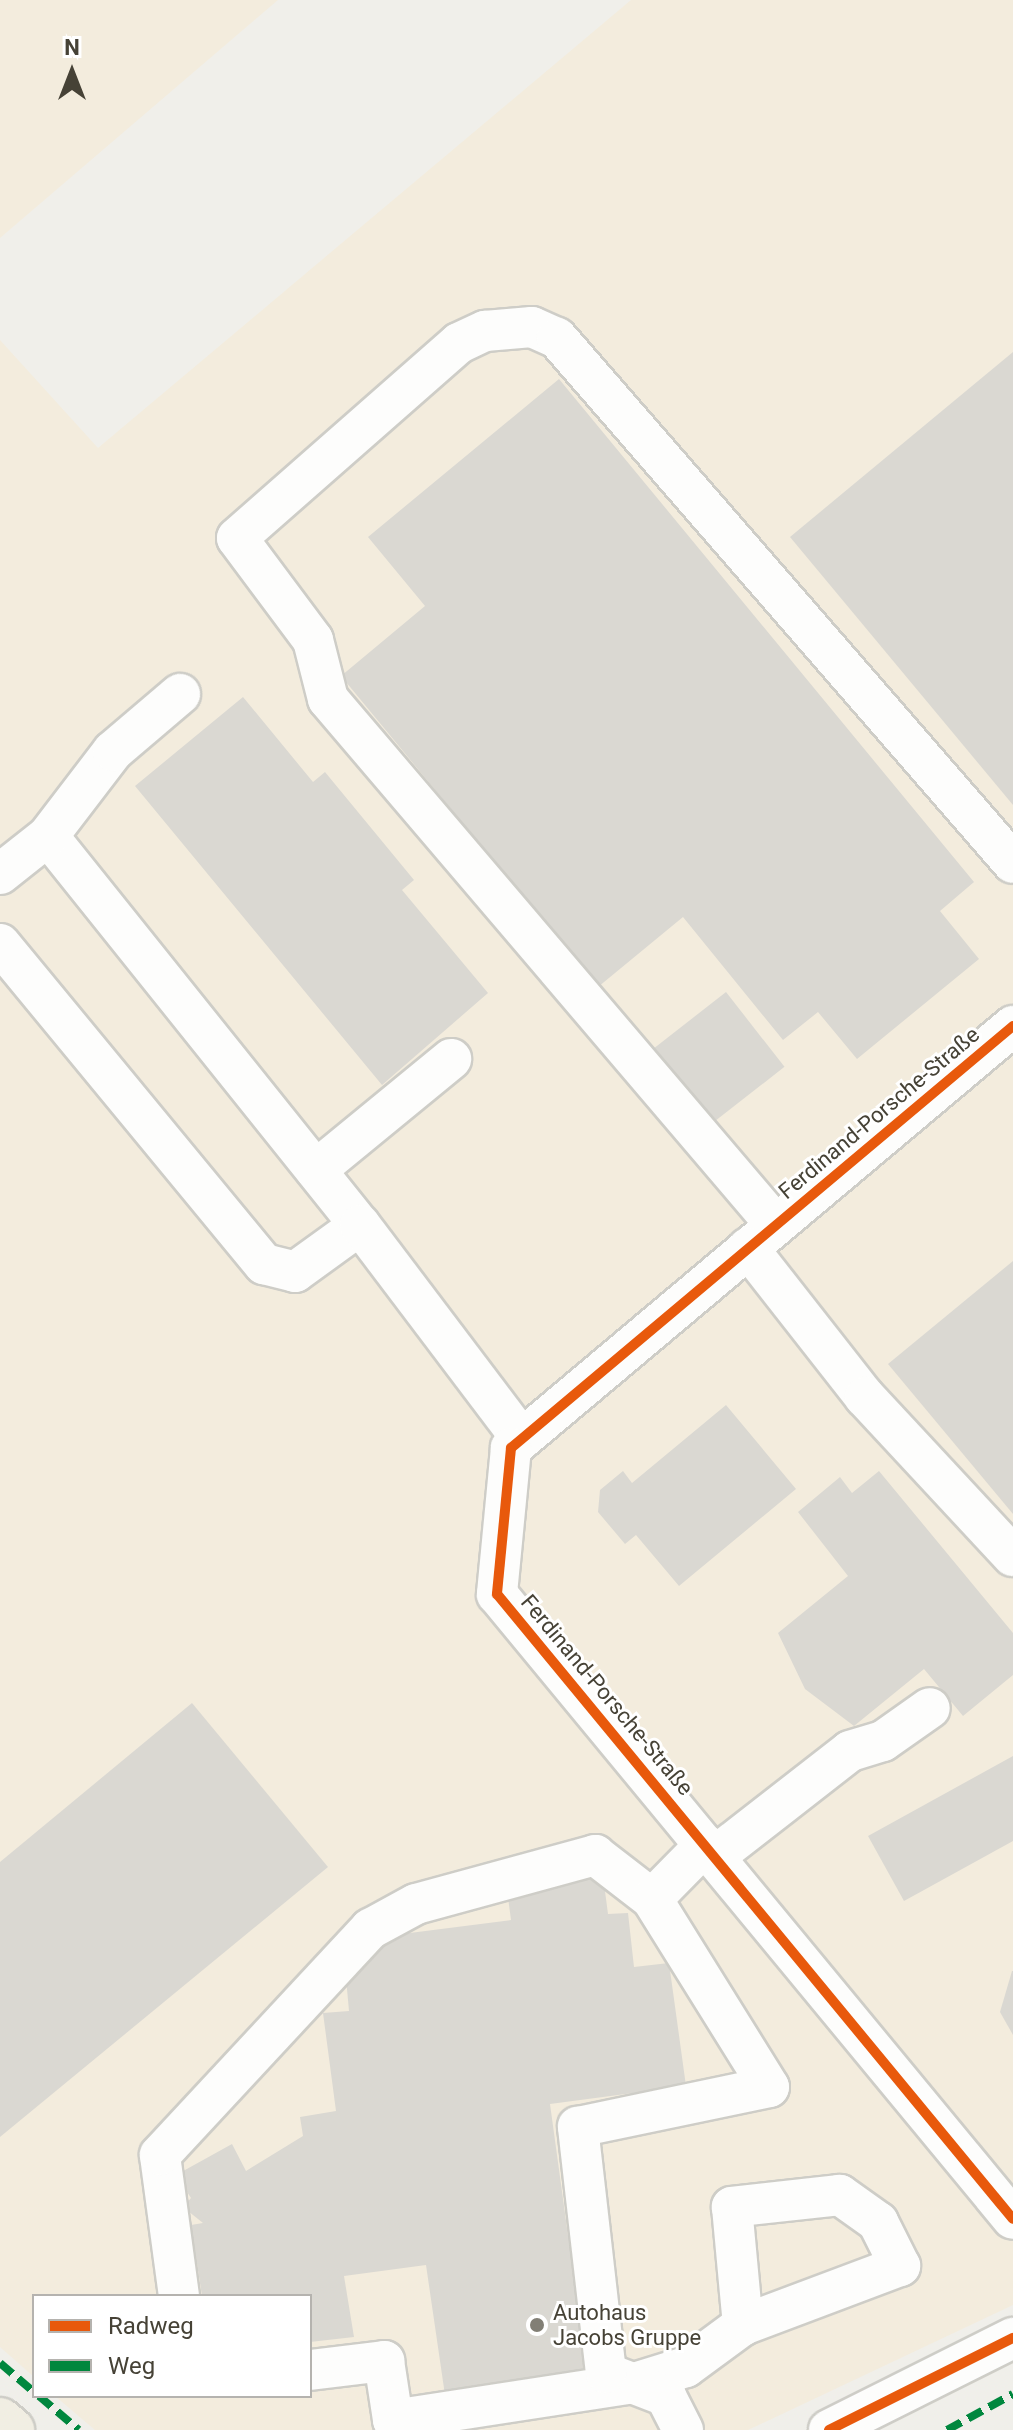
<!DOCTYPE html>
<meta charset="utf-8">
<style>
body{margin:0}
#map{position:relative;width:1013px;height:2430px;overflow:hidden;background:#f0efea;font-family:Roboto,sans-serif}
div>[style]{position:absolute}
.commercial>*{inset:0;background:#f3ecdd}
.building>*{inset:0;background:#dad8d2;transform-origin:0 0}
.roads{filter:drop-shadow(2px 0 #cecdc7) drop-shadow(-2px 0 #cecdc7) drop-shadow(0 2px #cecdc7) drop-shadow(0 -2px #cecdc7)}
.minor>*{height:40px;margin:-20px;padding:0 20px;transform-origin:20px;border-radius:20px;background:#fdfdfc}
.major>*{height:44px;margin:-22px;padding:0 22px;transform-origin:22px;border-radius:22px;background:#f1eee3}
.quiet>*{height:8px;margin-top:-4px;transform-origin:0;background:repeating-linear-gradient(90deg,#00873e 0 16px,transparent 0 24px)}
.cycleway>*{height:10px;margin:-5px;padding:0 5px;transform-origin:5px;border-radius:5px;background:#e8590c}
.dots>*{width:22px;height:22px;translate:-50% -50%;box-sizing:border-box;border:4px solid #fff;border-radius:50%}
span{translate:-50% -50%;white-space:nowrap;text-align:center;line-height:1.15;-webkit-text-stroke:6px #fff;paint-order:stroke}
.street-label{font-size:22px;color:#464236}
.poi-label{font-size:22px;color:#464236}
.left{translate:0 -50%;text-align:left}
.legend{position:absolute;left:32px;top:2294px;width:280px;height:104px;box-sizing:border-box;background:#fff;border:2px solid #b5b3af;margin:0;padding:10px 14px;list-style:none;font-size:24px;color:#464236}
.legend li{display:flex;align-items:center;gap:16px;height:40px}
.legend b{width:40px;border:2px solid #b5b3af}
.north{position:absolute;left:32px;top:32px;width:80px;height:80px;-webkit-text-stroke:6px #fff;paint-order:stroke;rotate:0deg;font-size:22px;font-weight:700;line-height:32px;text-align:center;color:#464236}
.north::after{content:'';display:block;margin:auto;width:28px;height:36px;background:#464236;clip-path:polygon(50% 0,100% 100%,50% 72%,0 100%)}
</style>
<div id="map">
<div class="commercial">
<i style="clip-path:polygon(0 0,278px 0,0 238px)"></i>
<i style="clip-path:polygon(631px 0,1013px 0,1013px 2305px,748px 2430px,95px 2430px,55px 2396px,310px 2396px,310px 2296px,34px 2296px,34px 2377px,0 2347px,0 340px,98px 448px)"></i>
</div>
<div class="building">
<i style="clip-path:polygon(1013px 352px,1013px 805px,790px 537px)"></i>
<i style="clip-path:polygon(559px 379px,974px 882px,940px 911px,979px 959px,857px 1059px,818px 1012px,783px 1040px,683px 917px,598px 987px,341px 676px,425px 606px,368px 537px)"></i>
<i style="clip-path:polygon(243px 697px,313px 782px,325px 772px,414px 880px,402px 890px,488px 993px,382px 1085px,135px 786px)"></i>
<i style="left:726px;top:992px;width:95px;height:95px;rotate:52deg"></i>
<i style="clip-path:polygon(1013px 1261px,1013px 1514px,888px 1364px)"></i>
<i style="clip-path:polygon(726px 1405px,796px 1489px,679px 1586px,636px 1535px,625px 1544px,598px 1512px,600px 1490px,623px 1471px,632px 1483px)"></i>
<i style="clip-path:polygon(879px 1471px,1013px 1633px,1013px 1675px,963px 1716px,924px 1669px,854px 1726px,805px 1689px,778px 1633px,848px 1576px,798px 1512px,840px 1477px,852px 1493px)"></i>
<i style="clip-path:polygon(192px 1703px,328px 1867px,0 2137px,0 1862px)"></i>
<i style="clip-path:polygon(1013px 1756px,1013px 1841px,904px 1901px,868px 1836px)"></i>
<i style="clip-path:polygon(603px 1876px,608px 1914px,628px 1913px,634px 1967px,669px 1963px,686px 2086px,550px 2104px,588px 2381px,446px 2402px,426px 2265px,344px 2276px,354px 2337px,310px 2342px,310px 2296px,202px 2296px,191px 2225px,203px 2223px,183px 2207px,191px 2198px,176px 2175px,232px 2144px,246px 2171px,303px 2136px,300px 2117px,336px 2111px,323px 2013px,349px 2011px,346px 1978px,394px 1935px,511px 1920px,507px 1890px)"></i>
<i style="clip-path:polygon(1012px 1971px,1013px 1971px,1013px 2035px,1000px 2012px)"></i>
</div>
<div class="roads">
<div class="minor">
<i style="left:48px;top:836px;width:499px;rotate:51.3deg"></i>
<i style="left:0;top:874px;width:61px;rotate:-38.4deg"></i>
<i style="left:48px;top:836px;width:107px;rotate:-52.6deg"></i>
<i style="left:113px;top:751px;width:88px;rotate:-40.4deg"></i>
<i style="left:0;top:944px;width:415px;rotate:50.5deg"></i>
<i style="left:264px;top:1264px;width:32px;rotate:14deg"></i>
<i style="left:295px;top:1272px;width:80px;rotate:-35.9deg"></i>
<i style="left:360px;top:1225px;width:268px;rotate:52.9deg"></i>
<i style="left:1013px;top:1026px;width:656px;rotate:139.95deg"></i>
<i style="left:511px;top:1448px;width:147px;rotate:95.5deg"></i>
<i style="left:497px;top:1594px;width:810px;rotate:50.46deg"></i>
<i style="left:316px;top:1170px;width:175px;rotate:-39.4deg"></i>
<i style="left:776px;top:1225px;width:691px;rotate:-130.42deg"></i>
<i style="left:328px;top:699px;width:61px;rotate:-104.3deg"></i>
<i style="left:313px;top:640px;width:127px;rotate:-126.7deg"></i>
<i style="left:237px;top:538px;width:295px;rotate:-41.3deg"></i>
<i style="left:459px;top:343px;width:29px;rotate:-25deg"></i>
<i style="left:485px;top:331px;width:47px;rotate:-4.9deg"></i>
<i style="left:532px;top:327px;width:27px;rotate:24deg"></i>
<i style="left:557px;top:338px;width:695px;rotate:49.02deg"></i>
<i style="left:748px;top:1248px;width:189px;rotate:51.9deg"></i>
<i style="left:865px;top:1397px;width:217px;rotate:47.1deg"></i>
<i style="left:714px;top:1857px;width:172px;rotate:-37.9deg"></i>
<i style="left:850px;top:1751px;width:34px;rotate:-17deg"></i>
<i style="left:883px;top:1741px;width:57px;rotate:-35.1deg"></i>
<i style="left:179px;top:2296px;width:142px;rotate:-97.7deg"></i>
<i style="left:160px;top:2155px;width:309px;rotate:-47.1deg"></i>
<i style="left:370px;top:1929px;width:52px;rotate:-28.5deg"></i>
<i style="left:416px;top:1904px;width:186px;rotate:-15.3deg"></i>
<i style="left:595px;top:1855px;width:72px;rotate:37.7deg"></i>
<i style="left:310px;top:2370px;width:75px;rotate:-6.9deg"></i>
<i style="left:384px;top:2361px;width:60px;rotate:81.3deg"></i>
<i style="left:393px;top:2420px;width:244px;rotate:-8.7deg"></i>
<i style="left:634px;top:2383px;width:54px;rotate:-17.1deg"></i>
<i style="left:686px;top:2367px;width:71px;rotate:-36.4deg"></i>
<i style="left:743px;top:2325px;width:168px;rotate:-20.6deg"></i>
<i style="left:900px;top:2266px;width:49px;rotate:-116.6deg"></i>
<i style="left:878px;top:2222px;width:47px;rotate:-144.6deg"></i>
<i style="left:840px;top:2195px;width:109px;rotate:173.7deg"></i>
<i style="left:732px;top:2207px;width:119px;rotate:84.7deg"></i>
<i style="left:683px;top:2430px;width:38px;rotate:-117deg"></i>
<i style="left:666px;top:2396px;width:64px;rotate:-159deg"></i>
<i style="left:606px;top:2373px;width:248px;rotate:-96.5deg"></i>
<i style="left:578px;top:2127px;width:195px;rotate:-11.8deg"></i>
<i style="left:769px;top:2087px;width:221px;rotate:-121.9deg"></i>
<i style="left:652px;top:1899px;width:76px;rotate:-45.5deg"></i>
<i style="left:829px;top:2430px;width:206px;rotate:-26.6deg"></i>
</div>
<div class="major">
<i style="left:0;top:2420px;width:16px;rotate:40deg"></i>
</div>
</div>
<div class="quiet">
<i style="left:0;top:2363px;width:45px;rotate:40.5deg"></i>
<i style="left:39px;top:2396px;width:52px;rotate:40.4deg"></i>
<i style="left:947px;top:2430px;width:75px;rotate:-28.6deg"></i>
</div>
<div class="cycleway">
<i style="left:1013px;top:1026px;width:656px;rotate:139.95deg"></i>
<i style="left:511px;top:1448px;width:147px;rotate:95.5deg"></i>
<i style="left:497px;top:1594px;width:810px;rotate:50.46deg"></i>
<i style="left:829px;top:2430px;width:206px;rotate:-26.6deg"></i>
</div>
<div class="dots">
<i style="left:537px;top:2325px;background:#827f75"></i>
</div>
<div class="street-label">
<span style="left:879px;top:1113px;rotate:-40deg">Ferdinand-Porsche-Straße</span>
<span style="left:607px;top:1695px;rotate:50deg">Ferdinand-Porsche-Straße</span>
</div>
<div class="poi-label">
<span class="left" style="left:553px;top:2325px">Autohaus<br>Jacobs Gruppe</span>
</div>
<ul class="legend">
<li><b style="height:10px;background:#e8590c"></b>Radweg</li>
<li><b style="height:10px;background:#00873e"></b>Weg</li>
</ul>
<div class="north">N</div>
</div>
